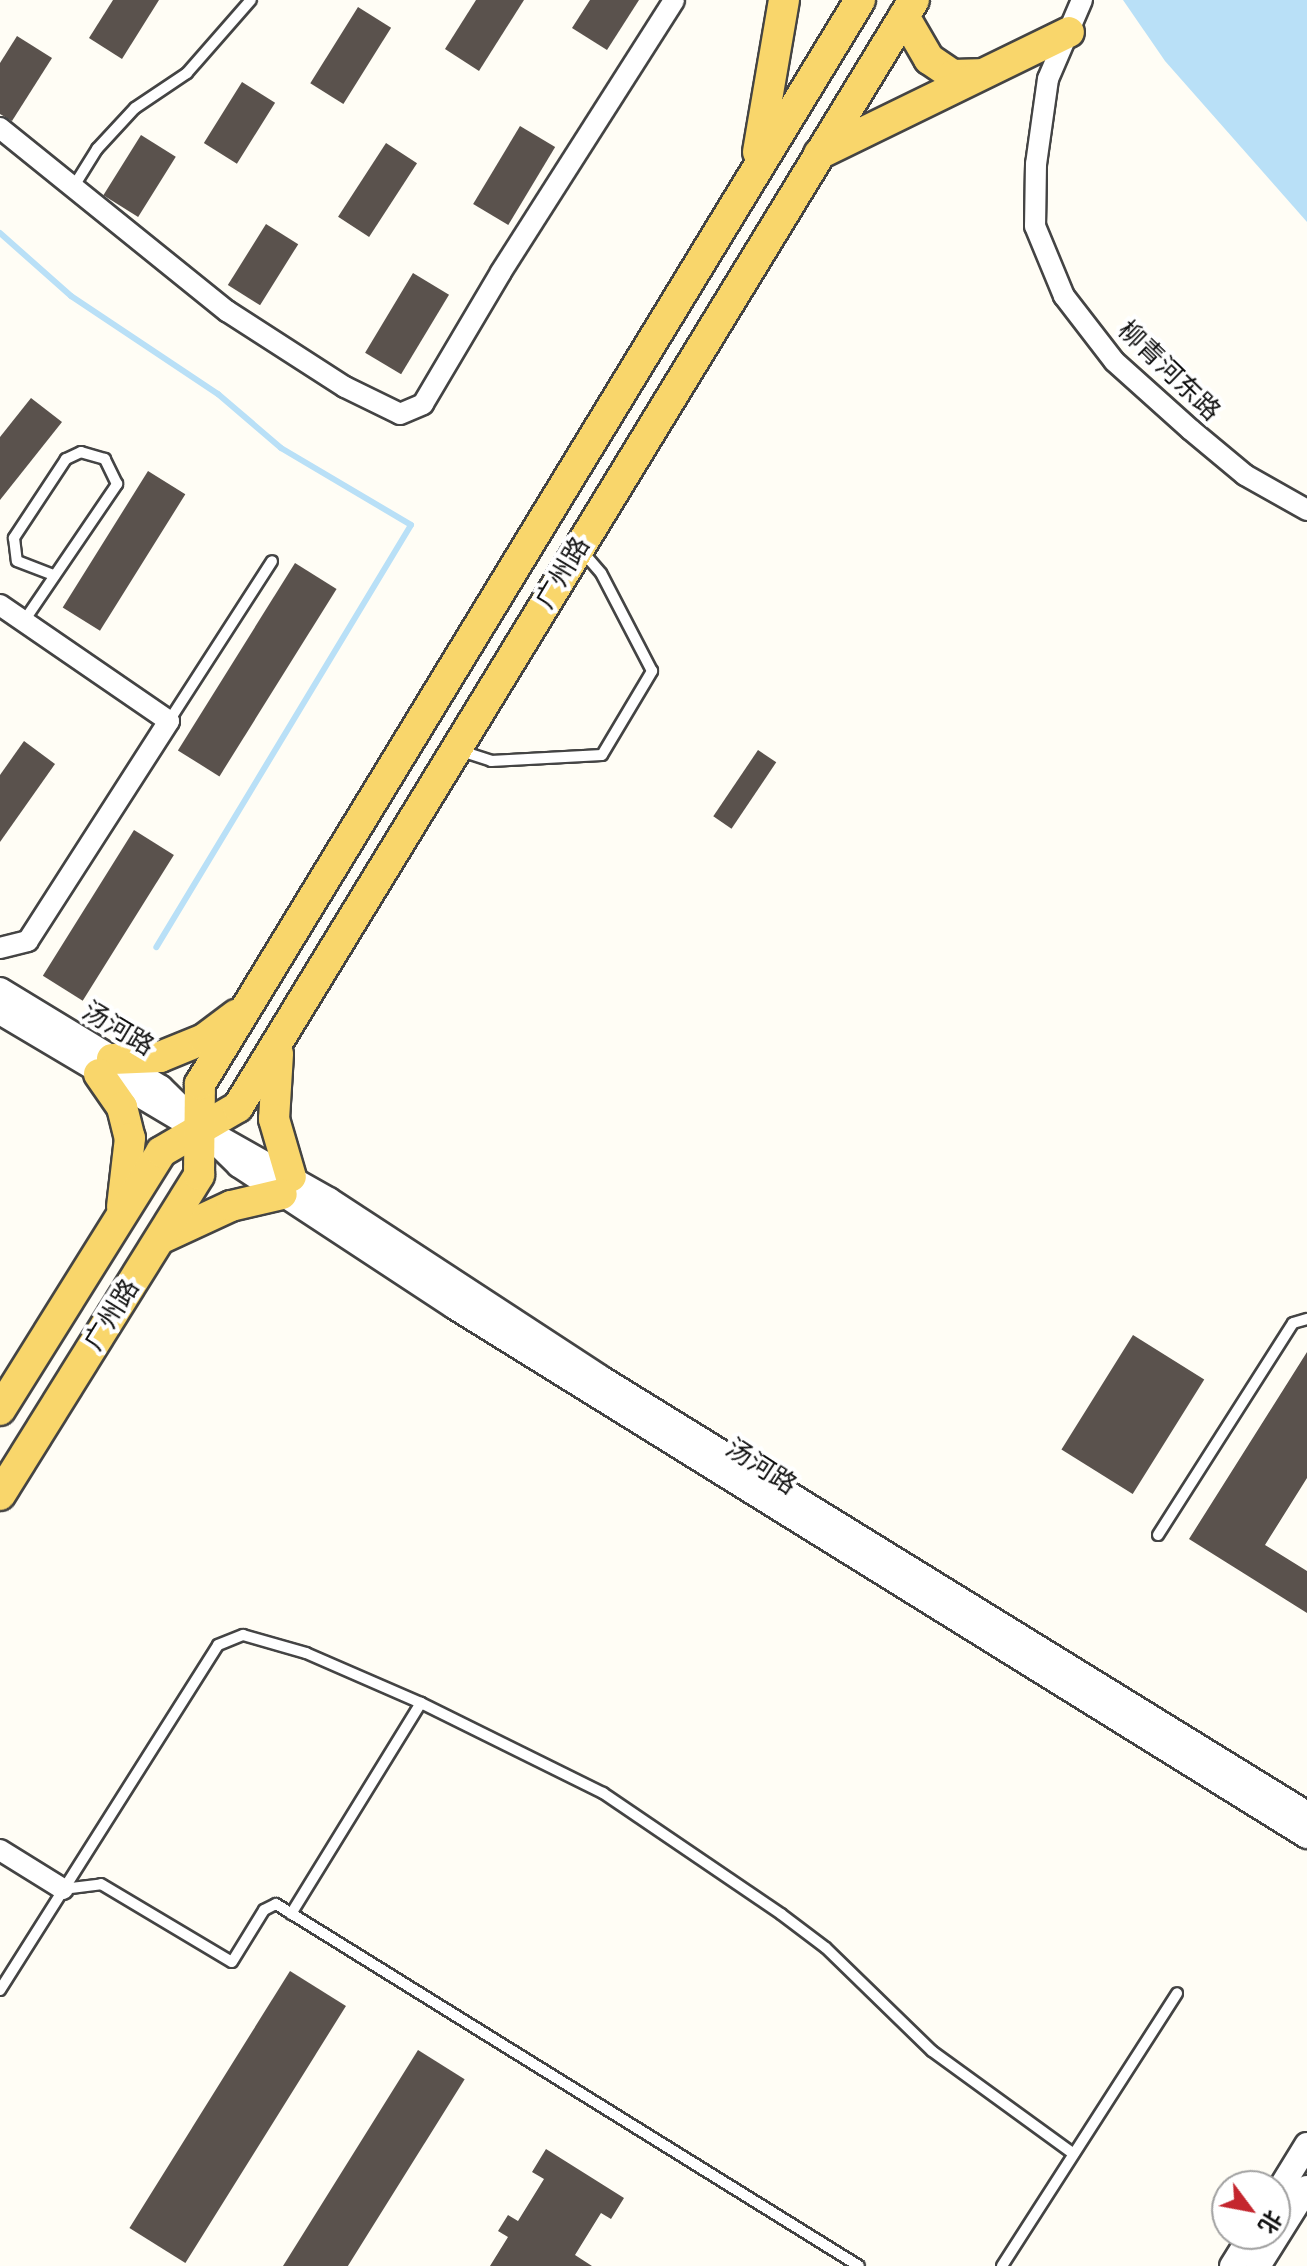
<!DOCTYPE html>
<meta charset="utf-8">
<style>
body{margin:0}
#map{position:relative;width:1307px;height:2266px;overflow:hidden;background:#fffdf5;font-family:"Crimson Pro","Noto Sans SC",serif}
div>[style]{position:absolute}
.water>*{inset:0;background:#b9e0f7}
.stream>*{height:6px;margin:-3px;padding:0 3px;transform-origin:3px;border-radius:3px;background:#b9e0f7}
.building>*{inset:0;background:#5a524d;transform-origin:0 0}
.roads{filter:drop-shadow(2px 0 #444) drop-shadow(-2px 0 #444) drop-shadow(0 2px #444) drop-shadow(0 -2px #444)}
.service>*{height:10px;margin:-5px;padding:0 5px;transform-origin:5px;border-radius:5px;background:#fff}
.minor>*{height:20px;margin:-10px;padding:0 10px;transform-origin:10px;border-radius:10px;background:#fff}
.tertiary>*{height:24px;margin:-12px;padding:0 12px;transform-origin:12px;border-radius:12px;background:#fff}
.primary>*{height:30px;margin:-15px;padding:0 15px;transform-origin:15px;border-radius:15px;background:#f9d66b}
span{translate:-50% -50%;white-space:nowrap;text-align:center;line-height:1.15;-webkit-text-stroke:8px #fff;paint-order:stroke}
.street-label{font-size:26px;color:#111}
.north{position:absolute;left:1211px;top:2170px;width:80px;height:80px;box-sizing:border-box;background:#fff;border:2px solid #a0a0a0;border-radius:50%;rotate:122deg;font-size:22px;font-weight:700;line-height:32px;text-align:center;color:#111}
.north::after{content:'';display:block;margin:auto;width:28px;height:36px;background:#c4262e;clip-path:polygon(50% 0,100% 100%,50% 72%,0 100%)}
</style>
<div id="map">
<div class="water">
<i style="clip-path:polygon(1123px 0,1307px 0,1307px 222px,1165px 61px)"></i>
</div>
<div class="stream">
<i style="left:0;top:233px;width:95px;rotate:41.6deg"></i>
<i style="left:71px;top:296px;width:177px;rotate:33.7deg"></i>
<i style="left:218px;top:394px;width:83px;rotate:40.6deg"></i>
<i style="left:281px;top:448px;width:151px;rotate:30.6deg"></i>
<i style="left:411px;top:525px;width:493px;rotate:121.1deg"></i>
</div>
<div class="building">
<i style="clip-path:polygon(113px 0,159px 0,122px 59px,89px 38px)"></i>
<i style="clip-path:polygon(476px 0,524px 0,479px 71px,445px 49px)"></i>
<i style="clip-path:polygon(590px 0,639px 0,607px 50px,572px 28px)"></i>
<i style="left:358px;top:7px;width:39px;height:90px;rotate:32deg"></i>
<i style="clip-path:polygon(17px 36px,52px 58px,12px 121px,0 114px,0 63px)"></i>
<i style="left:242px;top:82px;width:39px;height:72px;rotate:32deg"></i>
<i style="left:520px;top:126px;width:41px;height:91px;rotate:31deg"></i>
<i style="left:141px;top:135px;width:41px;height:71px;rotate:32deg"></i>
<i style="left:386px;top:143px;width:37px;height:88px;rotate:33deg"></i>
<i style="left:266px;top:224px;width:38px;height:72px;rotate:32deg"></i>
<i style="left:413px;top:273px;width:42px;height:93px;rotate:31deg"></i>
<i style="clip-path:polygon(31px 398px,62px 422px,0 500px,0 437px)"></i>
<i style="left:148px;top:471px;width:44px;height:161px;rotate:32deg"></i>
<i style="left:295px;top:563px;width:49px;height:221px;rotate:32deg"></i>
<i style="clip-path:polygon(24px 741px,55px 764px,0 842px,0 775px)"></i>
<i style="left:758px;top:750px;width:22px;height:80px;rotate:34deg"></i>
<i style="left:134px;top:830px;width:47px;height:172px;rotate:32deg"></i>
<i style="left:1133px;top:1335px;width:84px;height:135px;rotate:32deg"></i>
<i style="clip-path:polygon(1307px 1352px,1307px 1478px,1265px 1545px,1307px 1571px,1307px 1613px,1189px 1539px)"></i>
<i style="left:290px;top:1971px;width:66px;height:303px;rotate:32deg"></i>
<i style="left:418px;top:2050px;width:55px;height:255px;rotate:32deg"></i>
<i style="clip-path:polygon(546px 2149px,624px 2198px,611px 2219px,601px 2213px,575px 2255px,592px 2266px,490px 2266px,508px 2237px,498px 2231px,508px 2215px,518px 2221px,544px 2179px,532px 2172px)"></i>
</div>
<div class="roads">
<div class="service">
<i style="left:74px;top:186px;width:44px;rotate:-58.1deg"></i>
<i style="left:97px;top:149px;width:56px;rotate:-47.2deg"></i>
<i style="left:135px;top:108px;width:63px;rotate:-33.9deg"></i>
<i style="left:187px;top:73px;width:97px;rotate:-48.8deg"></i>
<i style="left:24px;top:621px;width:166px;rotate:-55.8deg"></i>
<i style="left:117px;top:484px;width:28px;rotate:-116deg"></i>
<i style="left:105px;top:459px;width:25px;rotate:-164deg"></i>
<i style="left:81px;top:452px;width:17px;rotate:155deg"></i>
<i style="left:66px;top:459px;width:95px;rotate:123.4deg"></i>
<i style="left:14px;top:538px;width:23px;rotate:83deg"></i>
<i style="left:17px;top:561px;width:40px;rotate:21deg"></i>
<i style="left:169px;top:721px;width:190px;rotate:-57.2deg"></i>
<i style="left:458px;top:750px;width:35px;rotate:18deg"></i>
<i style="left:491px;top:761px;width:111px;rotate:-3.1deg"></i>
<i style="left:602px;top:755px;width:98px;rotate:-59.2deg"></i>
<i style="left:652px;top:671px;width:110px;rotate:-117.5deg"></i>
<i style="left:601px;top:573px;width:29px;rotate:-131deg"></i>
<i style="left:1158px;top:1535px;width:251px;rotate:-57.5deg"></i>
<i style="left:1293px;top:1323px;width:15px;rotate:-16deg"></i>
<i style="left:63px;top:1889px;width:38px;rotate:-7deg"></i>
<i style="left:101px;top:1884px;width:152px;rotate:30.8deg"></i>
<i style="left:232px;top:1962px;width:61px;rotate:-58.4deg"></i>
<i style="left:264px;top:1910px;width:13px;rotate:-27deg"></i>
<i style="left:276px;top:1904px;width:686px;rotate:31.84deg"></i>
<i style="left:291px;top:1914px;width:248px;rotate:-58.4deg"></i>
<i style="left:0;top:1990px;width:408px;rotate:-57.7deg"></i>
<i style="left:218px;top:1645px;width:27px;rotate:-22deg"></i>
<i style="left:243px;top:1635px;width:66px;rotate:15.9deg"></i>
<i style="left:306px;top:1653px;width:125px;rotate:23.5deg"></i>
<i style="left:421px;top:1703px;width:203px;rotate:26.3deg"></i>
<i style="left:603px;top:1793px;width:215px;rotate:34.2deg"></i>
<i style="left:781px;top:1914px;width:56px;rotate:37.1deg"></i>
<i style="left:826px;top:1948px;width:148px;rotate:44.2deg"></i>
<i style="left:932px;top:2051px;width:175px;rotate:36deg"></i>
<i style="left:1002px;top:2266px;width:324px;rotate:-57.3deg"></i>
</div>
<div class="minor">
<i style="left:1082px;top:0;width:86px;rotate:113.3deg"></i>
<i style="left:1048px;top:79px;width:86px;rotate:98deg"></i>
<i style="left:1036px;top:164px;width:62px;rotate:90.9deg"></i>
<i style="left:1035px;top:226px;width:76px;rotate:67.5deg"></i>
<i style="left:1064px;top:296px;width:82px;rotate:52.4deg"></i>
<i style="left:1114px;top:361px;width:103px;rotate:41.9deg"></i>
<i style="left:1191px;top:430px;width:70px;rotate:39.8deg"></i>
<i style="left:1245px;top:475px;width:71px;rotate:29.4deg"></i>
<i style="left:0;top:128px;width:292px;rotate:38.9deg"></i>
<i style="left:227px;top:311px;width:140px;rotate:32.8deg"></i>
<i style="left:345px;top:387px;width:61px;rotate:26.1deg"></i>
<i style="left:400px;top:414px;width:25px;rotate:-23deg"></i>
<i style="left:423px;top:404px;width:153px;rotate:-59.4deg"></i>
<i style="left:501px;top:272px;width:322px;rotate:-57.5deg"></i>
<i style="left:0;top:605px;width:205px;rotate:34.5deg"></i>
<i style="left:169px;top:721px;width:261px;rotate:122.7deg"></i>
<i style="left:28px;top:941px;width:29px;rotate:166deg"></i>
<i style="left:0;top:1850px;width:74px;rotate:31.8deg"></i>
</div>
<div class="tertiary">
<i style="left:0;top:990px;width:188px;rotate:31.3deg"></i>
<i style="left:161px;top:1088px;width:110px;rotate:44.6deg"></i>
<i style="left:239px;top:1165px;width:258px;rotate:33.3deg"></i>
<i style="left:455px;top:1307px;width:1003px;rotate:31.84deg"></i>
<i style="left:0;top:1012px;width:212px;rotate:30.7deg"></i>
<i style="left:219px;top:1138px;width:126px;rotate:29.4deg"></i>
<i style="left:329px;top:1200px;width:323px;rotate:33.2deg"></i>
<i style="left:599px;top:1377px;width:832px;rotate:31.68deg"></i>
<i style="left:1275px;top:2197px;width:61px;rotate:-58.4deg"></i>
<i style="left:1232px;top:2266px;width:38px;rotate:-58deg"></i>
<i style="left:1258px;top:2266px;width:92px;rotate:-57.9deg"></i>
</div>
<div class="primary">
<i style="left:904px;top:16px;width:50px;rotate:59.8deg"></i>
<i style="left:929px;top:59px;width:29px;rotate:34deg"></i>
<i style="left:953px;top:75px;width:25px;rotate:-2deg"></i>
<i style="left:758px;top:152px;width:154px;rotate:-80.3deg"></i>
<i style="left:819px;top:154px;width:278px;rotate:-26deg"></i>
<i style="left:278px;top:1054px;width:65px;rotate:93.5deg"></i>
<i style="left:274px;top:1119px;width:60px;rotate:73.7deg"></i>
<i style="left:112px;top:1059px;width:48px;rotate:-2.4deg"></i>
<i style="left:160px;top:1057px;width:48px;rotate:-22.2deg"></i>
<i style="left:204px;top:1039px;width:40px;rotate:-37deg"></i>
<i style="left:99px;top:1074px;width:40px;rotate:55.1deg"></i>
<i style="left:122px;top:1107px;width:32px;rotate:76deg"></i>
<i style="left:130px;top:1138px;width:69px;rotate:96.6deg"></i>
<i style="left:160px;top:1239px;width:78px;rotate:-24.9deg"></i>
<i style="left:231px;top:1206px;width:52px;rotate:-13.2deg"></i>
<i style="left:0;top:1410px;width:304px;rotate:-58deg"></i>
<i style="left:161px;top:1152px;width:89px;rotate:-30.3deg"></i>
<i style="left:238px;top:1107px;width:1297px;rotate:-58.59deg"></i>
<i style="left:0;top:1495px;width:377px;rotate:-58.1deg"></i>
<i style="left:199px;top:1175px;width:91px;rotate:-89.4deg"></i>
<i style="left:200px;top:1084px;width:1269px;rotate:-58.66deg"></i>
</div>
</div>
<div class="street-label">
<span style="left:1169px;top:371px;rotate:44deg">柳青河东路</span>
<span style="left:563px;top:573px;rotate:-59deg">广州路</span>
<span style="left:118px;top:1029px;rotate:31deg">汤河路</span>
<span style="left:112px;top:1315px;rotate:-58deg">广州路</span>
<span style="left:761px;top:1467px;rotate:33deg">汤河路</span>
</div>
<div class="north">北</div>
</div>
